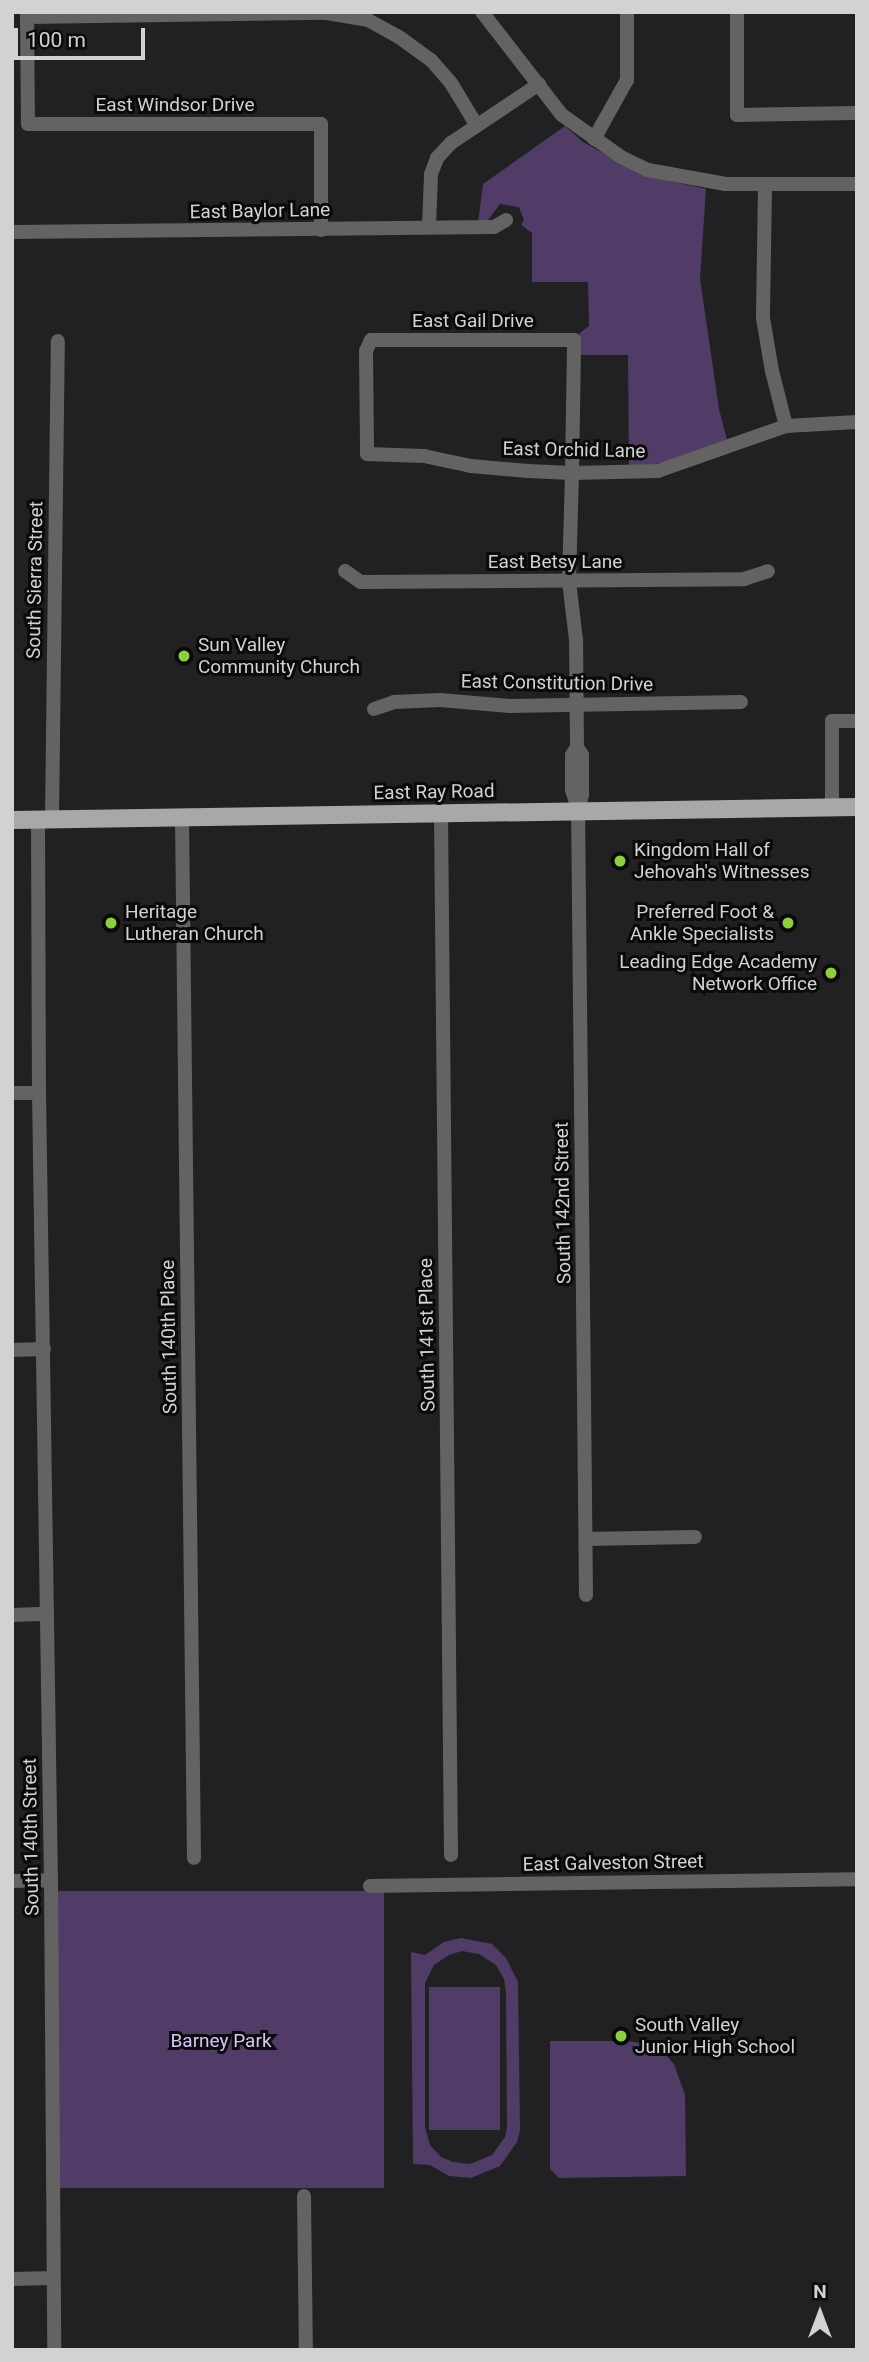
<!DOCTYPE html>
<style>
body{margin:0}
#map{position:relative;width:869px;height:2362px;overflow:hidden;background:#212022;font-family:Roboto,sans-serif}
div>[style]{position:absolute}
.green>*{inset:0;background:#513c68;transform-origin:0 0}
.minor>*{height:14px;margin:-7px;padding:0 7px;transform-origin:7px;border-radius:7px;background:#646364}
.major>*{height:18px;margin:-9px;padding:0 9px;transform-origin:9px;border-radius:9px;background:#a8a7aa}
.dots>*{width:19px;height:19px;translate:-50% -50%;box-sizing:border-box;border:4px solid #0a0a0b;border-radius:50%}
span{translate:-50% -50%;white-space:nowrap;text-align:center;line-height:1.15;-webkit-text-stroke:6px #0a0a0b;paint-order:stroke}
.street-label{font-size:19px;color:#d2d1d3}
.poi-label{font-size:19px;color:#d2d1d3}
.left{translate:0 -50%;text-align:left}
.right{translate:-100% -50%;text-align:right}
.park-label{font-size:19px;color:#dcc2fc}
.frame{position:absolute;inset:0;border:14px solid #d2d1d3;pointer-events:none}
.north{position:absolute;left:785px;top:2278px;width:70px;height:70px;-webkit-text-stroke:5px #0a0a0b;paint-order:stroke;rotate:0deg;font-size:19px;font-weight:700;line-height:28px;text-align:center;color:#d2d1d3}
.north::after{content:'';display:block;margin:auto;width:24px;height:32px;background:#d2d1d3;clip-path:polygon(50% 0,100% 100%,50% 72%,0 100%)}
.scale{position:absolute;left:14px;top:28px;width:131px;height:32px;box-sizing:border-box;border:4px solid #d2d1d3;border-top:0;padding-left:9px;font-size:21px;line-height:24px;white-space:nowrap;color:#d2d1d3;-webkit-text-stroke:5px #0a0a0b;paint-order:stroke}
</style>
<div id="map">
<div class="green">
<i style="clip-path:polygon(565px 126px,583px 142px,643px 175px,706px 189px,700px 279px,719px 409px,727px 440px,665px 463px,629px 466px,628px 355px,580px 355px,576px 336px,589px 326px,588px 282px,532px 282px,532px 233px,521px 225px,524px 220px,519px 207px,500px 204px,488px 220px,478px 223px,483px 184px)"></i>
<i style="left:384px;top:1891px;width:297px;height:328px;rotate:90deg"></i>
<i style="clip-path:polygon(evenodd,461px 1938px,492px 1944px,506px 1958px,518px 1982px,520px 2130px,517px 2142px,500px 2166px,471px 2178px,449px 2176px,430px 2165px,413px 2164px,411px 1952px,425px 1955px,444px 1942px,461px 1938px,462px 1951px,479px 1954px,496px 1965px,504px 1979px,506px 1992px,507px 2127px,505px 2137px,492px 2155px,470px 2164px,453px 2162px,441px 2157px,430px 2145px,425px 2127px,425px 1983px,434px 1965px,449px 1955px,462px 1951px)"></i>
<i style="left:429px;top:1987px;width:71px;height:143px"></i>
<i style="clip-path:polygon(550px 2041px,628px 2041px,645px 2044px,663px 2052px,674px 2064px,685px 2095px,686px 2176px,559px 2178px,550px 2169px)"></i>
</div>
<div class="minor">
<i style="left:27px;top:12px;width:112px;rotate:89.5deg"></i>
<i style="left:28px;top:124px;width:293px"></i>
<i style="left:321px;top:124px;width:106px;rotate:90deg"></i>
<i style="left:482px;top:12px;width:130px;rotate:52.2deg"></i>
<i style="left:562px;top:115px;width:72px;rotate:35.4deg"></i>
<i style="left:621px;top:157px;width:30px;rotate:26deg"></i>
<i style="left:648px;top:170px;width:79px;rotate:10.2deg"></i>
<i style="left:726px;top:184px;width:131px"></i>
<i style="left:737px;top:12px;width:103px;rotate:90deg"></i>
<i style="left:737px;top:115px;width:120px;rotate:-1deg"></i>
<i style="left:27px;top:17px;width:300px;rotate:-0.8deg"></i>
<i style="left:327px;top:13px;width:42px;rotate:9.7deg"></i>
<i style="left:368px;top:20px;width:35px;rotate:29deg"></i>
<i style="left:399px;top:37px;width:39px;rotate:36deg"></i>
<i style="left:431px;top:60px;width:30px;rotate:49deg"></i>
<i style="left:451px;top:83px;width:50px;rotate:58.8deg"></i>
<i style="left:594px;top:139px;width:68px;rotate:-60.8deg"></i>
<i style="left:627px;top:80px;width:68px;rotate:-90deg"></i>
<i style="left:765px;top:186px;width:132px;rotate:90.9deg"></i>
<i style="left:763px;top:318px;width:54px;rotate:80.4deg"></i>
<i style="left:772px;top:371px;width:57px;rotate:75.7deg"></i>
<i style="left:429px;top:227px;width:53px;rotate:-87.8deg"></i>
<i style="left:431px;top:174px;width:17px;rotate:-69deg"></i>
<i style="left:437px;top:158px;width:21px;rotate:-47deg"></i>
<i style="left:451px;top:143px;width:106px;rotate:-33.8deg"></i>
<i style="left:12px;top:232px;width:482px;rotate:-0.6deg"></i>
<i style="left:494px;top:227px;width:14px;rotate:-30deg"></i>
<i style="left:345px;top:571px;width:19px;rotate:35deg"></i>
<i style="left:361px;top:582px;width:383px;rotate:-0.4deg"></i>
<i style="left:744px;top:579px;width:25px;rotate:-18deg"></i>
<i style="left:374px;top:709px;width:21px;rotate:-19deg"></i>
<i style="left:394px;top:702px;width:46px;rotate:-2.5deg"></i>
<i style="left:440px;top:700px;width:70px;rotate:4.9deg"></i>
<i style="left:510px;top:706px;width:231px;rotate:-1deg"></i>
<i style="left:577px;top:747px;width:9px;rotate:122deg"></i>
<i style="left:572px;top:755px;width:35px;rotate:90deg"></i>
<i style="left:572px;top:790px;width:20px;rotate:72deg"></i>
<i style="left:832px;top:807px;width:86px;rotate:-90deg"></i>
<i style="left:832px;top:721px;width:25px"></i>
<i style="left:441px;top:814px;width:1041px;rotate:89.45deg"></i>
<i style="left:182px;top:817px;width:1041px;rotate:89.34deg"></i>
<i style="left:38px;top:819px;width:274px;rotate:89.8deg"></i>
<i style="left:39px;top:1093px;width:787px;rotate:89.13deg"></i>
<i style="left:51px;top:1880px;width:470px;rotate:89.6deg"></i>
<i style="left:52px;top:819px;width:478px;rotate:-89.3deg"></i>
<i style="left:12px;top:1093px;width:27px"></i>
<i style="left:12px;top:1350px;width:32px;rotate:-2deg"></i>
<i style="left:586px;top:1539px;width:109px;rotate:-1.1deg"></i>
<i style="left:586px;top:1595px;width:785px;rotate:-90.58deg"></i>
<i style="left:578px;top:810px;width:16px;rotate:-75deg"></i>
<i style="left:582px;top:795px;width:40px;rotate:-90deg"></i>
<i style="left:582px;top:755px;width:9px;rotate:-122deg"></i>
<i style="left:577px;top:747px;width:107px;rotate:-90.5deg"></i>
<i style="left:576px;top:640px;width:59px;rotate:-96.8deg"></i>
<i style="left:569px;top:581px;width:108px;rotate:-88.4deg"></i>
<i style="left:572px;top:473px;width:133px;rotate:-89.1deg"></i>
<i style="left:574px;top:340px;width:203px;rotate:180deg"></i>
<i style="left:371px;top:340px;width:12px;rotate:114deg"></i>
<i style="left:366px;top:351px;width:103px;rotate:89.4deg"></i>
<i style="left:367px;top:454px;width:57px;rotate:2deg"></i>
<i style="left:424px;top:456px;width:48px;rotate:12deg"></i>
<i style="left:471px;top:466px;width:57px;rotate:5deg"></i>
<i style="left:528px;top:471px;width:44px;rotate:2.6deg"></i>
<i style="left:572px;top:473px;width:86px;rotate:-1.3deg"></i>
<i style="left:658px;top:471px;width:136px;rotate:-19.4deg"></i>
<i style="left:786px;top:426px;width:71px;rotate:-3.2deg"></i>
<i style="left:12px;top:1615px;width:35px;rotate:-2deg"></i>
<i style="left:12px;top:1881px;width:39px;rotate:-1deg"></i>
<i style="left:370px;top:1886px;width:487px;rotate:-0.8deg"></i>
<i style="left:304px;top:2196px;width:154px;rotate:89.3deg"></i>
<i style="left:12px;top:2279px;width:41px;rotate:-1.4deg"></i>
</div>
<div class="major">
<i style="left:12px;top:820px;width:845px;rotate:-0.88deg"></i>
</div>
<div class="dots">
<i style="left:184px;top:656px;background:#8dce44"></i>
<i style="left:620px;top:861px;background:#8dce44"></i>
<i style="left:111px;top:923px;background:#8dce44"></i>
<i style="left:788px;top:923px;background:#8dce44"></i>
<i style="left:831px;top:973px;background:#8dce44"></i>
<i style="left:621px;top:2036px;background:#8dce44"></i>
</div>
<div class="street-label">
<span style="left:175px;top:105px">East Windsor Drive</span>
<span style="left:260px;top:211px;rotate:-1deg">East Baylor Lane</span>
<span style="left:473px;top:321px">East Gail Drive</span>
<span style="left:574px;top:450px;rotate:1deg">East Orchid Lane</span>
<span style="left:555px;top:562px">East Betsy Lane</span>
<span style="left:35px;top:580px;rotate:-89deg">South Sierra Street</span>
<span style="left:557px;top:683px;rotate:1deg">East Constitution Drive</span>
<span style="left:434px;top:792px;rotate:-1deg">East Ray Road</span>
<span style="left:563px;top:1203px;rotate:-91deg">South 142nd Street</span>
<span style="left:427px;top:1335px;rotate:-91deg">South 141st Place</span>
<span style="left:169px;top:1337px;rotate:-91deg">South 140th Place</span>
<span style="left:31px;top:1837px;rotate:-91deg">South 140th Street</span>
<span style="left:613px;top:1863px;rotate:-1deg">East Galveston Street</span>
</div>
<div class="poi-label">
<span class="left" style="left:198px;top:656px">Sun Valley<br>Community Church</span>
<span class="left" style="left:634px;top:861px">Kingdom Hall of<br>Jehovah's Witnesses</span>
<span class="left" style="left:125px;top:923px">Heritage<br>Lutheran Church</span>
<span class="right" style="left:774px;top:923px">Preferred Foot &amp;<br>Ankle Specialists</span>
<span class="right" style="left:817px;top:973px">Leading Edge Academy<br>Network Office</span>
<span class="left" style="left:635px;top:2036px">South Valley<br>Junior High School</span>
</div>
<div class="park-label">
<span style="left:221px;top:2041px">Barney Park</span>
</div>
<div class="frame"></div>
<div class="north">N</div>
<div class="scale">100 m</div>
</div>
